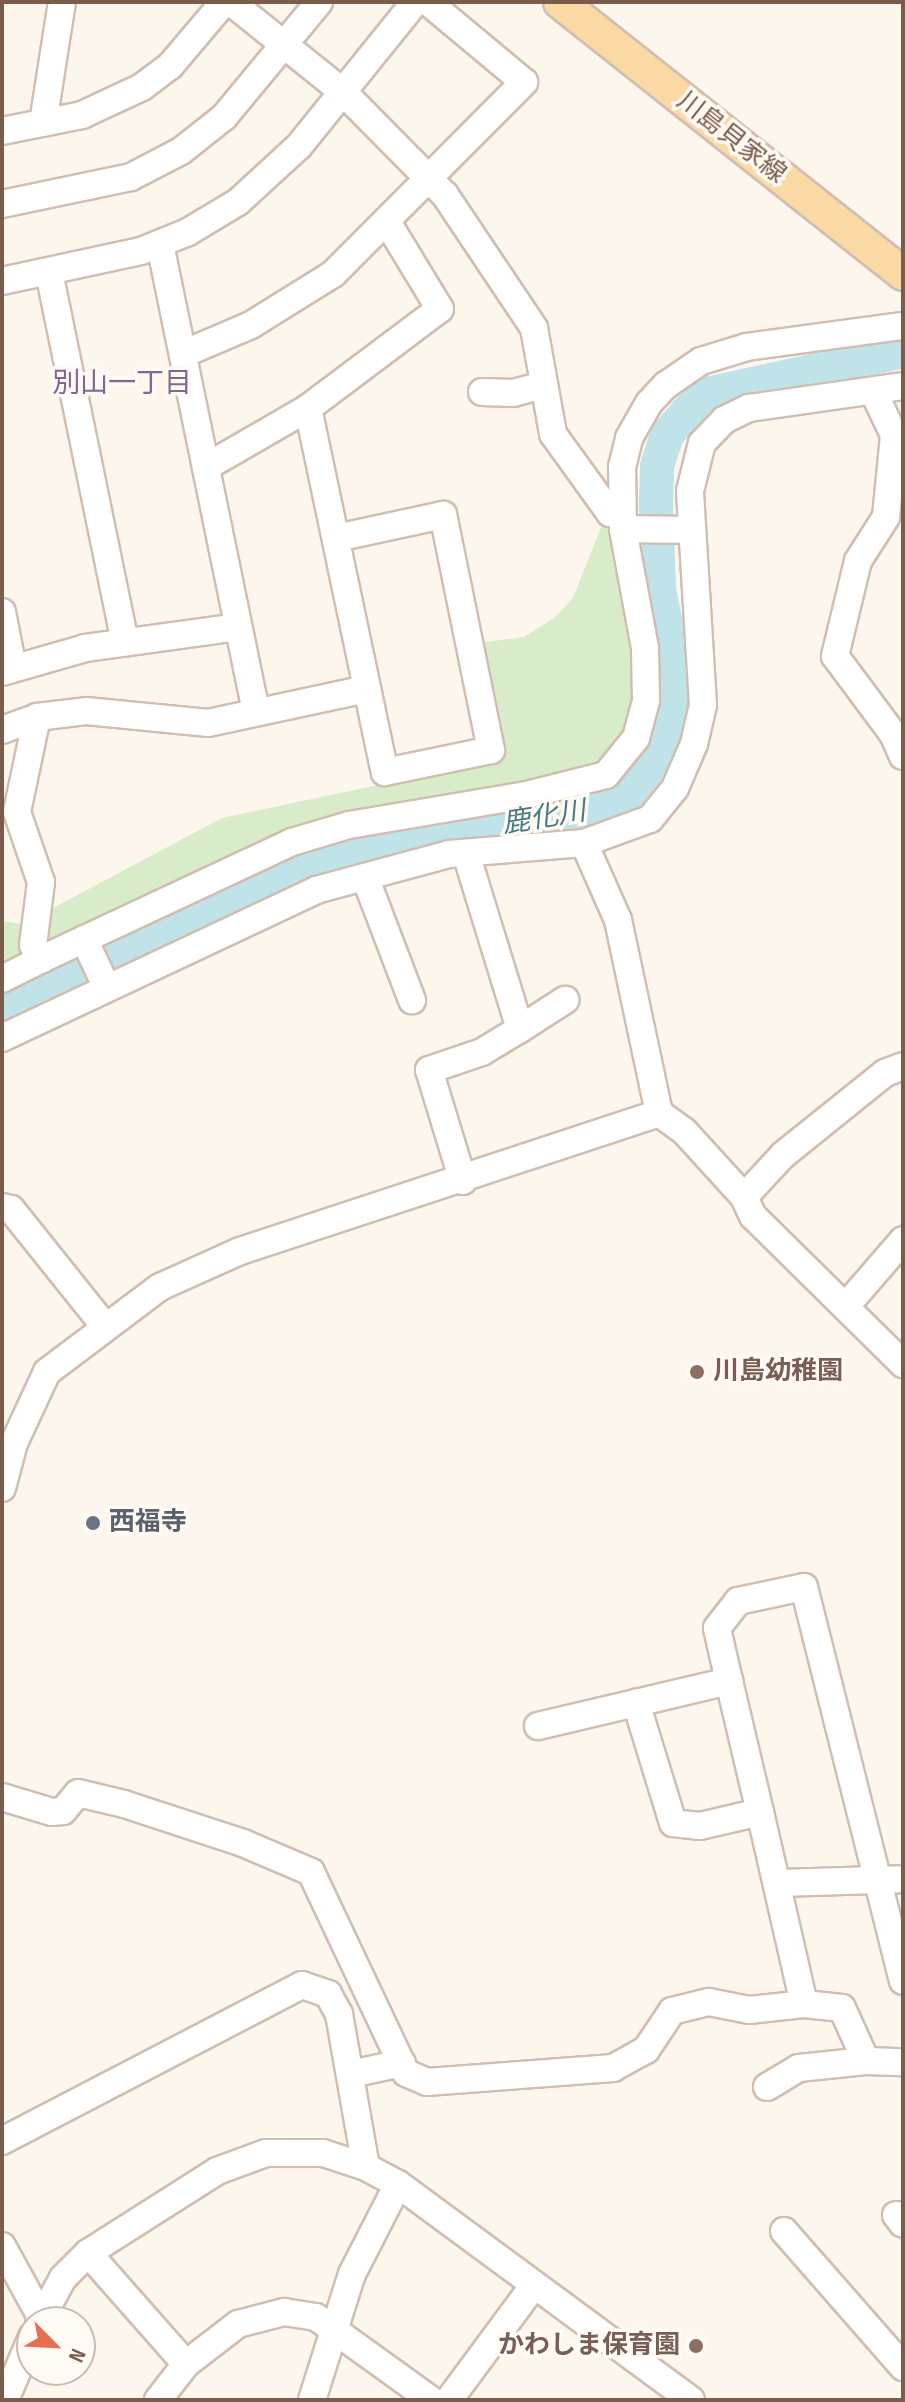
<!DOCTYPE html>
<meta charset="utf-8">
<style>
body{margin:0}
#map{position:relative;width:905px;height:2402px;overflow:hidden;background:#fdf6ec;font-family:"Sofia Sans Condensed","Noto Sans JP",sans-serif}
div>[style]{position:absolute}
.green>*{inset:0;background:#d8ecc9}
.river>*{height:34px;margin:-17px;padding:0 17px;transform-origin:17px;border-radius:17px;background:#bfe3e8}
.roads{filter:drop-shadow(2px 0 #d1beb0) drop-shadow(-2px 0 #d1beb0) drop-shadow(0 2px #d1beb0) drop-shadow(0 -2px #d1beb0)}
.minor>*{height:26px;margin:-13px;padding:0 13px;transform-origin:13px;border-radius:13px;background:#fff}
.major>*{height:32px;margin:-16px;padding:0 16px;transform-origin:16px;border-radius:16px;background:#fbd9a5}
.dots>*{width:22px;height:22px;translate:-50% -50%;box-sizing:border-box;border:4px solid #fffaf3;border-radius:50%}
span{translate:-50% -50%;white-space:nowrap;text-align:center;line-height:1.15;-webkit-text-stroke:7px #fffaf3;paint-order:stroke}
.street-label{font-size:26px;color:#7a5c4d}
.education-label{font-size:26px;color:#785e54;font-weight:700}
.left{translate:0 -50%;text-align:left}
.right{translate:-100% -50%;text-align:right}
.worship-label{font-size:26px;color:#5b616d;font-weight:700}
.neighbourhood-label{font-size:28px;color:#846695}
.water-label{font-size:28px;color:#437c86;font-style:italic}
.frame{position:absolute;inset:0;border:4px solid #7a5c4d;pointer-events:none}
.north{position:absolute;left:16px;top:2306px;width:80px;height:80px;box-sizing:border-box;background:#fffaf3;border:2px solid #cabbb1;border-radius:50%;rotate:114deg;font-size:22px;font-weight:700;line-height:32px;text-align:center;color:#7a5c4d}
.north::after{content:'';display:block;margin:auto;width:28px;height:36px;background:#e76f51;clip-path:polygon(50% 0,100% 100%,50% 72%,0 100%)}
</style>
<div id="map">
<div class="green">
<i style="clip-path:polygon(610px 522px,626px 577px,639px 717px,605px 772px,376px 815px,2px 973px,2px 921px,23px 924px,222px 818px,501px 759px,479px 643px,524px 637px,554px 618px,573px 598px,602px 525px)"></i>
</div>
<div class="river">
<i style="left:2px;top:1009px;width:302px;rotate:-25.9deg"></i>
<i style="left:274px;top:877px;width:86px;rotate:-19.1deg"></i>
<i style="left:355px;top:849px;width:83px;rotate:-12.5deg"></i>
<i style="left:436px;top:831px;width:125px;rotate:-4.6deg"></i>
<i style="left:561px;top:821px;width:44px;rotate:-17.2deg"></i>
<i style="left:603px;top:808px;width:31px;rotate:-31deg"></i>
<i style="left:630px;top:792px;width:59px;rotate:-52.5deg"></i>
<i style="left:666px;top:745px;width:28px;rotate:-77deg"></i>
<i style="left:672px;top:718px;width:55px;rotate:-87.9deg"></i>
<i style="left:674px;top:663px;width:75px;rotate:-101.6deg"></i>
<i style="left:659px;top:590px;width:88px;rotate:-92deg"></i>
<i style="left:656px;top:502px;width:36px;rotate:-88deg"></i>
<i style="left:657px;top:466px;width:33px;rotate:-72deg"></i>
<i style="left:667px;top:435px;width:53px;rotate:-48.8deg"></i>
<i style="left:702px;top:395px;width:206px;rotate:-12.3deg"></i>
</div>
<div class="roads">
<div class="minor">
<i style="left:231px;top:2px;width:144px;rotate:38.8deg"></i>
<i style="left:343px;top:92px;width:145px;rotate:45.3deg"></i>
<i style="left:445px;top:195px;width:160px;rotate:56.2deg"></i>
<i style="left:534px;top:328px;width:108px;rotate:79.8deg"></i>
<i style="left:553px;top:434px;width:97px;rotate:54.2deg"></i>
<i style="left:610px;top:513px;width:11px;rotate:10deg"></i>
<i style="left:43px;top:123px;width:122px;rotate:-81.1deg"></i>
<i style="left:2px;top:131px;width:82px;rotate:-11.3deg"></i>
<i style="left:82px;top:115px;width:66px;rotate:-25deg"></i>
<i style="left:142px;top:87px;width:35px;rotate:-37deg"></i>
<i style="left:170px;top:66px;width:84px;rotate:-49.8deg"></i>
<i style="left:2px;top:204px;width:132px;rotate:-11.8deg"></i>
<i style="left:131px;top:177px;width:56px;rotate:-27.5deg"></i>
<i style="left:181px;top:151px;width:55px;rotate:-38.3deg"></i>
<i style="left:224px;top:117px;width:149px;rotate:-50.4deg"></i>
<i style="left:160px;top:244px;width:477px;rotate:78.4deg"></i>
<i style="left:49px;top:272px;width:378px;rotate:78.4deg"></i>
<i style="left:2px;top:281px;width:142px;rotate:-12.2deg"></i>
<i style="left:141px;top:251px;width:51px;rotate:-22deg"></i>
<i style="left:188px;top:232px;width:58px;rotate:-31deg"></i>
<i style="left:238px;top:202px;width:83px;rotate:-42.6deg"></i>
<i style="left:299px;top:146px;width:185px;rotate:-51.1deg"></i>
<i style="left:183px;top:354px;width:74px;rotate:-23.1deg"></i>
<i style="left:251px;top:325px;width:97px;rotate:-31.9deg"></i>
<i style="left:333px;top:274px;width:271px;rotate:-45.1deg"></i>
<i style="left:524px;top:82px;width:125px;rotate:-140.2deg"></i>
<i style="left:873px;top:391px;width:49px;rotate:64.5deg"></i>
<i style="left:894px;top:435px;width:82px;rotate:95.6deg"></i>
<i style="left:886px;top:517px;width:52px;rotate:122.5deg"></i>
<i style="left:858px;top:561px;width:98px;rotate:103.6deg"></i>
<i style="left:835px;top:656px;width:97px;rotate:53.4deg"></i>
<i style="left:893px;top:734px;width:24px;rotate:66deg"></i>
<i style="left:482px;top:392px;width:31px;rotate:2deg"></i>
<i style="left:513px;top:393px;width:31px;rotate:-15deg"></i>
<i style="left:308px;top:408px;width:372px;rotate:78.1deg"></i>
<i style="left:385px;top:772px;width:108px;rotate:-11.7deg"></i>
<i style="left:491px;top:750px;width:240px;rotate:-101.5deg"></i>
<i style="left:443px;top:515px;width:108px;rotate:167.8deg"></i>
<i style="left:206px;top:467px;width:118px;rotate:-30deg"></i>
<i style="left:308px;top:408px;width:165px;rotate:-36.9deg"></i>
<i style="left:440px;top:309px;width:102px;rotate:-121.3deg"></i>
<i style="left:691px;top:530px;width:68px;rotate:-179.2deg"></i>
<i style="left:623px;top:529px;width:62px;rotate:-90.9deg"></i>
<i style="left:622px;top:467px;width:30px;rotate:-76deg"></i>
<i style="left:629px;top:438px;width:40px;rotate:-60.3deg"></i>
<i style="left:649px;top:403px;width:25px;rotate:-47deg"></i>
<i style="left:666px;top:385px;width:42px;rotate:-34.4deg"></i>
<i style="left:701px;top:361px;width:48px;rotate:-16.9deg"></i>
<i style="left:747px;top:347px;width:157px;rotate:-7.7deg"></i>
<i style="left:2px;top:612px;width:57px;rotate:78.9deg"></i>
<i style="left:2px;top:672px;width:86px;rotate:-16.1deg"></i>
<i style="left:85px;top:648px;width:154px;rotate:-7.8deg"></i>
<i style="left:37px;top:717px;width:97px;rotate:101.9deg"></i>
<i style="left:17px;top:812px;width:74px;rotate:71.1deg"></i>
<i style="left:41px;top:882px;width:64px;rotate:97.2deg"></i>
<i style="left:33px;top:945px;width:17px;rotate:57deg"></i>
<i style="left:42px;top:959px;width:276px;rotate:-25.1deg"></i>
<i style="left:292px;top:842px;width:59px;rotate:-16.6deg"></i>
<i style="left:349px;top:825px;width:180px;rotate:-9.6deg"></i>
<i style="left:526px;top:795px;width:82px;rotate:-14deg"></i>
<i style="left:606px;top:775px;width:48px;rotate:-51deg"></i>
<i style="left:636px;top:738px;width:39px;rotate:-75deg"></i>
<i style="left:646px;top:700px;width:52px;rotate:-91.1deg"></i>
<i style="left:645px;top:648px;width:121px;rotate:-100.5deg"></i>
<i style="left:2px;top:730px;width:37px;rotate:-20deg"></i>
<i style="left:37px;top:717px;width:49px;rotate:-7deg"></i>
<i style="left:86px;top:711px;width:123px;rotate:5.6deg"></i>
<i style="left:208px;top:723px;width:162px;rotate:-12.1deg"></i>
<i style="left:584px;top:843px;width:84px;rotate:66.2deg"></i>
<i style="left:618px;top:920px;width:197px;rotate:78deg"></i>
<i style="left:659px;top:1113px;width:31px;rotate:36deg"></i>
<i style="left:684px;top:1131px;width:89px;rotate:47.7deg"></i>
<i style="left:744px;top:1197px;width:21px;rotate:65deg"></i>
<i style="left:753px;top:1216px;width:211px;rotate:44.6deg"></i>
<i style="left:365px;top:877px;width:132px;rotate:69.1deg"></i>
<i style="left:84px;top:939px;width:54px;rotate:64.9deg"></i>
<i style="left:2px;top:979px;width:45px;rotate:-26.6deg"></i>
<i style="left:520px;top:1029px;width:54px;rotate:-32.8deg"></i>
<i style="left:2px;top:1038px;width:347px;rotate:-25.2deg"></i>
<i style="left:316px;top:890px;width:138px;rotate:-15.1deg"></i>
<i style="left:449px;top:854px;width:135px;rotate:-4.7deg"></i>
<i style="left:584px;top:843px;width:70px;rotate:-20deg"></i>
<i style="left:650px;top:819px;width:40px;rotate:-51deg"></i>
<i style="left:675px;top:788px;width:48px;rotate:-66.6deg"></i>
<i style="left:694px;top:744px;width:40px;rotate:-77deg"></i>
<i style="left:703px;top:705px;width:214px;rotate:-93.5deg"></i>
<i style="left:690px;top:491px;width:49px;rotate:-76deg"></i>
<i style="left:702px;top:443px;width:32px;rotate:-46deg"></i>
<i style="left:724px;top:420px;width:28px;rotate:-26deg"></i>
<i style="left:749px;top:408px;width:156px;rotate:-8.1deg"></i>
<i style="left:463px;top:1181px;width:116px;rotate:-107deg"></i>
<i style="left:429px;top:1070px;width:56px;rotate:-18.8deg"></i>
<i style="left:482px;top:1052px;width:44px;rotate:-31.2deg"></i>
<i style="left:520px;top:1029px;width:183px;rotate:-107.1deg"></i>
<i style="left:744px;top:1197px;width:57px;rotate:-47.1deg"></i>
<i style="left:783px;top:1155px;width:131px;rotate:-38.8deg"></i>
<i style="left:885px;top:1073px;width:19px;rotate:-21deg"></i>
<i style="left:2px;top:1207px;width:9px;rotate:13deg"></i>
<i style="left:11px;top:1209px;width:149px;rotate:51.3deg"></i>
<i style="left:846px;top:1306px;width:87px;rotate:-49.2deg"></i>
<i style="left:2px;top:1488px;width:47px;rotate:-75.1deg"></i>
<i style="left:14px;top:1443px;width:78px;rotate:-65.1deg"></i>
<i style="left:47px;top:1372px;width:141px;rotate:-37deg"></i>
<i style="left:160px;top:1287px;width:88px;rotate:-24.2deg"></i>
<i style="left:240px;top:1251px;width:441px;rotate:-18.2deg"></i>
<i style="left:729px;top:1681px;width:135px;rotate:76.7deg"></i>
<i style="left:538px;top:1726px;width:101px;rotate:-13.2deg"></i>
<i style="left:2px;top:1797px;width:52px;rotate:16.7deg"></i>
<i style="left:52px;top:1812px;width:11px;rotate:-5deg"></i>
<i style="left:63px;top:1811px;width:23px;rotate:-50deg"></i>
<i style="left:78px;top:1793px;width:47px;rotate:13.4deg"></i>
<i style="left:124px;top:1804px;width:125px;rotate:18.1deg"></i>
<i style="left:243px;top:1843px;width:74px;rotate:23.1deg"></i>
<i style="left:311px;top:1872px;width:222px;rotate:64.7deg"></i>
<i style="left:406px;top:2073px;width:23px;rotate:23deg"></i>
<i style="left:427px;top:2082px;width:187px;rotate:-4.3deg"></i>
<i style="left:613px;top:2068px;width:38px;rotate:-29deg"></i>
<i style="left:646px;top:2050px;width:47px;rotate:-56.3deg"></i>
<i style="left:672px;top:2011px;width:38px;rotate:-14deg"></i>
<i style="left:709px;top:2002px;width:41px;rotate:11.3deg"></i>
<i style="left:749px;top:2010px;width:55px;rotate:-6.2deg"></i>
<i style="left:804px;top:2004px;width:38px;rotate:6deg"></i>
<i style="left:842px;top:2008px;width:58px;rotate:65.6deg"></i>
<i style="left:866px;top:2061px;width:37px;rotate:2deg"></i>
<i style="left:777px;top:1883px;width:126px;rotate:-1.8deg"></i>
<i style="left:804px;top:2004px;width:197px;rotate:-102.9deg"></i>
<i style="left:760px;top:1812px;width:62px;rotate:166.9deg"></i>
<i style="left:700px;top:1826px;width:27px;rotate:-174deg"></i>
<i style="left:673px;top:1823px;width:126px;rotate:-107.1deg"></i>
<i style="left:636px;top:1703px;width:96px;rotate:-13.3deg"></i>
<i style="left:729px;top:1681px;width:54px;rotate:-102.8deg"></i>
<i style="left:717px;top:1628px;width:34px;rotate:-52deg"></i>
<i style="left:738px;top:1601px;width:67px;rotate:-12deg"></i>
<i style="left:804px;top:1587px;width:406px;rotate:75.9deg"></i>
<i style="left:351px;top:2074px;width:52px;rotate:-12.2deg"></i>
<i style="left:767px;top:2087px;width:37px;rotate:-31deg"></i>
<i style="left:799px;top:2068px;width:67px;rotate:-6deg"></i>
<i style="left:2px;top:2141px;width:338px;rotate:-27.5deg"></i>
<i style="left:302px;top:1985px;width:28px;rotate:19deg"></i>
<i style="left:328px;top:1994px;width:23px;rotate:61deg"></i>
<i style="left:339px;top:2014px;width:155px;rotate:80deg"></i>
<i style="left:896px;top:2215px;width:11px;rotate:52deg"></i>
<i style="left:784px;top:2231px;width:181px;rotate:48.8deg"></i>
<i style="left:2px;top:2246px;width:81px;rotate:61.2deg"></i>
<i style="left:88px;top:2253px;width:148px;rotate:48.6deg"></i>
<i style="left:39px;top:2322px;width:50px;rotate:-61.4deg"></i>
<i style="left:63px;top:2278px;width:35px;rotate:-45deg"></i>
<i style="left:88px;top:2253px;width:153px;rotate:-32.4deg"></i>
<i style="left:217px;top:2171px;width:52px;rotate:-20.2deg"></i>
<i style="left:266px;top:2153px;width:57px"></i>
<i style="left:323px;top:2153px;width:45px;rotate:18deg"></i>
<i style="left:366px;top:2167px;width:36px;rotate:28deg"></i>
<i style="left:398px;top:2184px;width:364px;rotate:36.4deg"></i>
<i style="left:5px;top:2400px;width:69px;rotate:-66.8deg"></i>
<i style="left:158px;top:2400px;width:46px;rotate:-52.1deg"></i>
<i style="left:186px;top:2364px;width:66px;rotate:-37.6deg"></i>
<i style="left:238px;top:2324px;width:48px;rotate:-14.6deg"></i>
<i style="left:284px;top:2312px;width:32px;rotate:9deg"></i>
<i style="left:316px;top:2317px;width:142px;rotate:35.8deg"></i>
<i style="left:312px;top:2400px;width:132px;rotate:-72.4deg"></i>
<i style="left:352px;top:2274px;width:101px;rotate:-62.9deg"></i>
<i style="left:449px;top:2400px;width:143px;rotate:-53.5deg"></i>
</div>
<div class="major">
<i style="left:560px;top:2px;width:438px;rotate:38.4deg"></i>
</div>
</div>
<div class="dots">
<i style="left:697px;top:1372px;background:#8d6e63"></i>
<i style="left:93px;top:1523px;background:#6b7280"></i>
<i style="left:696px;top:2346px;background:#8d6e63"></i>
</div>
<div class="street-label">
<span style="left:731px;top:138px;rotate:38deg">川島貝家線</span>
</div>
<div class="education-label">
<span class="left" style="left:713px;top:1372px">川島幼稚園</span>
<span class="right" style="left:680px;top:2346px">かわしま保育園</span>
</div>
<div class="worship-label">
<span class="left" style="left:109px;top:1523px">西福寺</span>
</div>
<div class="neighbourhood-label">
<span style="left:122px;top:384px">別山一丁目</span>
</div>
<div class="water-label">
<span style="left:544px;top:818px;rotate:-9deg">鹿化川</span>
</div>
<div class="frame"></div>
<div class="north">N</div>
</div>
